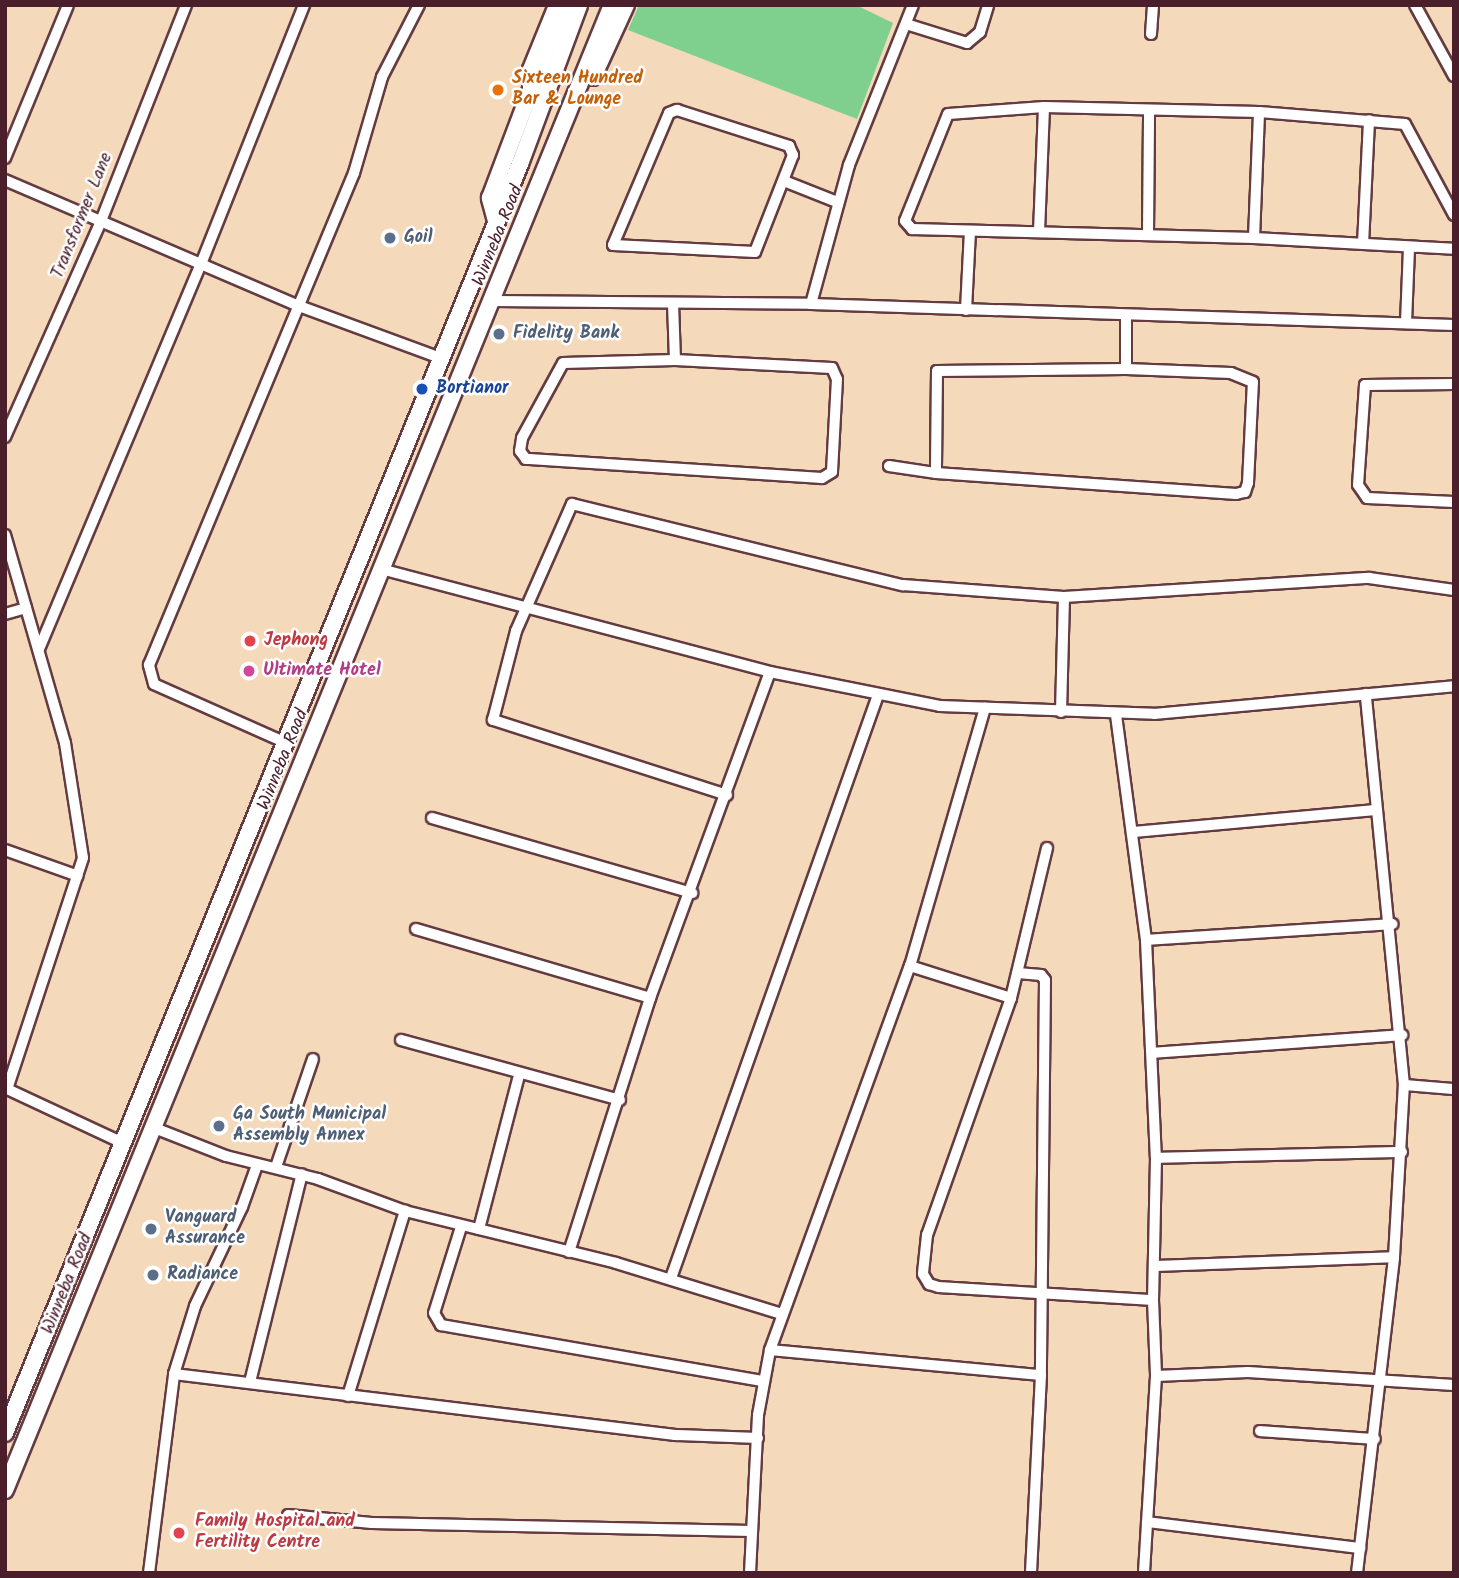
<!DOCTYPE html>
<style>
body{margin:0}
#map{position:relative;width:1459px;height:1578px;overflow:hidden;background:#f4d9bb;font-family:Kalam,sans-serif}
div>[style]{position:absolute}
.green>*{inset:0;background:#7fcf8f}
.roads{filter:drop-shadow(2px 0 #643b41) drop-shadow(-2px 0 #643b41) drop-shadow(0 2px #643b41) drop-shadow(0 -2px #643b41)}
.minor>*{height:10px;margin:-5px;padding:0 5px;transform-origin:5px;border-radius:5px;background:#fff}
.highway>*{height:16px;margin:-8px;padding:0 8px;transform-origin:8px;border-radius:8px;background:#fff}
.dots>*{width:19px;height:19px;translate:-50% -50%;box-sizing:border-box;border:4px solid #fff;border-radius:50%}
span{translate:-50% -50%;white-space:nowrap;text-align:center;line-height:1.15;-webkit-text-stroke:5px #fff;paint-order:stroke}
.food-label{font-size:18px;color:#c56008;font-weight:700}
.left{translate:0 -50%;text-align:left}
.street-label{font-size:18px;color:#4a1f2b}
.service-label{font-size:18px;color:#4e5e75;font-weight:700}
.transit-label{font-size:18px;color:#164399;font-weight:700}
.health-label{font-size:18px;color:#be3a42;font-weight:700}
.hotel-label{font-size:18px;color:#b23c85;font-weight:700}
.frame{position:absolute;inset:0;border:7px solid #4a1f2b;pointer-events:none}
</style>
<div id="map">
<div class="green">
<i style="clip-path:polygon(639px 5px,856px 5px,893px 23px,857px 119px,628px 30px)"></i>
</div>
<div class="roads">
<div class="minor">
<i style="left:1415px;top:5px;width:81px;rotate:61.2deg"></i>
<i style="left:906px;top:24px;width:64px;rotate:17.3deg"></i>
<i style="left:967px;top:43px;width:17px;rotate:-40deg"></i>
<i style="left:980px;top:32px;width:28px;rotate:-73deg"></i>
<i style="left:1151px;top:34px;width:29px;rotate:-86deg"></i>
<i style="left:528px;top:88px;width:19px;rotate:-90deg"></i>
<i style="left:528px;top:69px;width:69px;rotate:-67.9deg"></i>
<i style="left:677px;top:110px;width:118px;rotate:17.8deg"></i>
<i style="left:789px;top:146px;width:10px;rotate:66deg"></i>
<i style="left:793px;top:155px;width:104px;rotate:111.4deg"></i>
<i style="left:755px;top:252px;width:142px;rotate:-177.2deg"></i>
<i style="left:613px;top:245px;width:143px;rotate:-67deg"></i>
<i style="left:669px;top:113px;width:9px;rotate:-21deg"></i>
<i style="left:5px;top:158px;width:165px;rotate:-67.6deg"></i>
<i style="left:5px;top:180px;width:320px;rotate:23.2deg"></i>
<i style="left:299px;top:306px;width:150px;rotate:20.2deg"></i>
<i style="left:784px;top:181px;width:57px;rotate:21.6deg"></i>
<i style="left:1454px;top:215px;width:103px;rotate:-118.3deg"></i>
<i style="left:1405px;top:124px;width:146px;rotate:-175.3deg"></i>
<i style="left:1259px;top:112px;width:215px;rotate:-178.7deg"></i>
<i style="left:1044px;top:107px;width:96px;rotate:175.8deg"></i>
<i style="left:948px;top:114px;width:115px;rotate:111.9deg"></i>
<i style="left:905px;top:221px;width:11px;rotate:49deg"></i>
<i style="left:912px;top:229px;width:342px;rotate:1.5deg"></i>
<i style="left:1254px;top:238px;width:200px;rotate:3.1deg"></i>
<i style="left:1039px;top:232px;width:125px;rotate:-87.7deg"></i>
<i style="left:1148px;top:234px;width:123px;rotate:-89.5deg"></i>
<i style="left:1254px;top:238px;width:126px;rotate:-87.7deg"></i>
<i style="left:1363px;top:244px;width:124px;rotate:-87.2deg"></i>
<i style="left:493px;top:301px;width:318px;rotate:0.5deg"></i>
<i style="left:811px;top:304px;width:643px;rotate:1.87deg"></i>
<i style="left:673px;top:303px;width:57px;rotate:88deg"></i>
<i style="left:811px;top:304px;width:144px;rotate:-74.7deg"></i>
<i style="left:849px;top:165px;width:172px;rotate:-68.2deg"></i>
<i style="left:966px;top:310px;width:79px;rotate:-87.1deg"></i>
<i style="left:1406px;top:323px;width:75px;rotate:-87.7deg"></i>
<i style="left:675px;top:360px;width:157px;rotate:2.9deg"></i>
<i style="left:832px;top:368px;width:12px;rotate:66deg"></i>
<i style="left:837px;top:379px;width:93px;rotate:93.1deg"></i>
<i style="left:832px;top:472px;width:12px;rotate:149deg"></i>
<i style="left:822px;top:478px;width:297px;rotate:-176.3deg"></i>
<i style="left:526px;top:459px;width:10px;rotate:-127deg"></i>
<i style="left:520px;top:451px;width:13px;rotate:-81deg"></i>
<i style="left:522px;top:438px;width:85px;rotate:-61.3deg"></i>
<i style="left:563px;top:363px;width:112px;rotate:-1.5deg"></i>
<i style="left:1126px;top:369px;width:52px;rotate:-90deg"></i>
<i style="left:1454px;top:384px;width:89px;rotate:179.4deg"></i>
<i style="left:1365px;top:385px;width:100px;rotate:94deg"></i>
<i style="left:1358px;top:485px;width:16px;rotate:55deg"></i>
<i style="left:1367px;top:498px;width:87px;rotate:2.6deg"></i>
<i style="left:5px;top:437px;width:236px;rotate:-66deg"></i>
<i style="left:101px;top:221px;width:232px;rotate:-68.5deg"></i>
<i style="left:889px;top:466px;width:48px;rotate:8.5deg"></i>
<i style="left:936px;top:473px;width:301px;rotate:4deg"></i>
<i style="left:1236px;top:494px;width:9px;rotate:-13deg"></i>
<i style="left:1245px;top:492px;width:9px;rotate:-72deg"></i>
<i style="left:1248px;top:483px;width:101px;rotate:-87.2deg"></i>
<i style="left:1253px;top:382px;width:24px;rotate:-158deg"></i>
<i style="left:1231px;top:373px;width:105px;rotate:-177.8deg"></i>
<i style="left:1126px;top:369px;width:189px;rotate:179.4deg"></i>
<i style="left:937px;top:371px;width:102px;rotate:90.6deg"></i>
<i style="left:5px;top:535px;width:216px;rotate:73.9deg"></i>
<i style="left:65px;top:743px;width:116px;rotate:81.1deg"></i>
<i style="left:83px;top:858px;width:243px;rotate:108.2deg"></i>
<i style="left:381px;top:569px;width:402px;rotate:14.8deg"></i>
<i style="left:770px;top:672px;width:173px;rotate:11.3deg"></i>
<i style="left:940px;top:706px;width:214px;rotate:2.1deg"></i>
<i style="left:1154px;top:714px;width:301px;rotate:-5.3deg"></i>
<i style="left:5px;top:614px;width:22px;rotate:-16deg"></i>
<i style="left:39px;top:649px;width:418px;rotate:-67.2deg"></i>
<i style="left:201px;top:264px;width:279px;rotate:-68.3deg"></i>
<i style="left:1061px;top:712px;width:115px;rotate:-88.5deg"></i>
<i style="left:1116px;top:715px;width:227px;rotate:82.4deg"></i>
<i style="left:1146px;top:940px;width:218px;rotate:87.4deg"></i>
<i style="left:1156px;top:1158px;width:142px;rotate:91.2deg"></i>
<i style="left:1153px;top:1300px;width:76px;rotate:87.7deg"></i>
<i style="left:1156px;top:1376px;width:197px;rotate:93.5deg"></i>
<i style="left:284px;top:742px;width:142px;rotate:-156deg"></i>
<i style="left:154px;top:684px;width:20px;rotate:-105deg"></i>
<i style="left:149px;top:665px;width:533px;rotate:-67.38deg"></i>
<i style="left:354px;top:173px;width:100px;rotate:-73.7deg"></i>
<i style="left:382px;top:77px;width:81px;rotate:-62.8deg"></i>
<i style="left:727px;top:795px;width:246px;rotate:-162.2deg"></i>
<i style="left:493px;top:720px;width:92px;rotate:-75.5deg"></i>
<i style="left:516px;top:631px;width:139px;rotate:-66.2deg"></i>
<i style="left:572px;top:504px;width:341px;rotate:13.8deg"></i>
<i style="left:903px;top:585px;width:161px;rotate:4.3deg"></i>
<i style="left:1064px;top:597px;width:306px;rotate:-3.6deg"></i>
<i style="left:1369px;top:578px;width:86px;rotate:8deg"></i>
<i style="left:432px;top:818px;width:271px;rotate:16.1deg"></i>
<i style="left:1133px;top:832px;width:244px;rotate:-5.2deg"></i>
<i style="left:1047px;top:848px;width:154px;rotate:103.5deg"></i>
<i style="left:1011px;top:998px;width:251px;rotate:109.5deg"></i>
<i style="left:927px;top:1235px;width:39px;rotate:96deg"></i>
<i style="left:923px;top:1274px;width:12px;rotate:59deg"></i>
<i style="left:929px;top:1284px;width:10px;rotate:17deg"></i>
<i style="left:939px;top:1287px;width:214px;rotate:3.5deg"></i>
<i style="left:5px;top:850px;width:77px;rotate:19.6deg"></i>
<i style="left:416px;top:929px;width:244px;rotate:16.4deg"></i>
<i style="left:1146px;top:940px;width:247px;rotate:-3.7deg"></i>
<i style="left:910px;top:966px;width:106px;rotate:17.6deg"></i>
<i style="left:1018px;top:973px;width:23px;rotate:5deg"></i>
<i style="left:1041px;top:975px;width:6px;rotate:51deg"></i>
<i style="left:1045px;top:980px;width:395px;rotate:90.6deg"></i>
<i style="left:1041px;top:1375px;width:198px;rotate:92.9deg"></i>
<i style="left:401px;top:1040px;width:227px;rotate:15.3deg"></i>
<i style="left:1152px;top:1053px;width:251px;rotate:-4.1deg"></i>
<i style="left:1404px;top:1085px;width:50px;rotate:4.6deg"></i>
<i style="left:5px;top:1088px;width:128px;rotate:25deg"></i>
<i style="left:152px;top:1127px;width:79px;rotate:21.4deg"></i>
<i style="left:226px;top:1156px;width:95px;rotate:14deg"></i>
<i style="left:318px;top:1179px;width:93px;rotate:20.2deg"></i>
<i style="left:405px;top:1211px;width:217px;rotate:13.8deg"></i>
<i style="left:616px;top:1263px;width:174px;rotate:17.1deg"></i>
<i style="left:1156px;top:1158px;width:246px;rotate:-1.4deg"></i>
<i style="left:276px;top:1167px;width:114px;rotate:-71.1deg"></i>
<i style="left:461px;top:1227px;width:90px;rotate:107.4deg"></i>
<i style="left:434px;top:1313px;width:14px;rotate:60deg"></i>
<i style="left:441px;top:1325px;width:326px;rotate:9.9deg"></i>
<i style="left:479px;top:1229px;width:159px;rotate:-75.4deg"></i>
<i style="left:569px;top:1252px;width:267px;rotate:-72.3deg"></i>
<i style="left:650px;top:998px;width:347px;rotate:-69.8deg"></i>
<i style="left:1154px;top:1266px;width:240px;rotate:-2.1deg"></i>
<i style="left:671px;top:1278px;width:619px;rotate:-70.45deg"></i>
<i style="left:770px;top:1350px;width:272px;rotate:5.3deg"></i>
<i style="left:174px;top:1374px;width:505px;rotate:6.94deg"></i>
<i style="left:675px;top:1435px;width:83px;rotate:2.1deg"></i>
<i style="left:1156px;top:1376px;width:92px;rotate:-2.5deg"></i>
<i style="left:1248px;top:1372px;width:206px;rotate:3.6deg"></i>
<i style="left:250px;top:1382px;width:214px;rotate:-76deg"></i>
<i style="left:348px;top:1396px;width:194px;rotate:-72.9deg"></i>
<i style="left:1260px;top:1431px;width:115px;rotate:4deg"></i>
<i style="left:288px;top:1515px;width:84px;rotate:5.4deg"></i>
<i style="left:372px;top:1523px;width:380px;rotate:1.2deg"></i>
<i style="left:1147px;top:1522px;width:215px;rotate:7deg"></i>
<i style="left:149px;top:1573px;width:201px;rotate:-82.8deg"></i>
<i style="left:174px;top:1374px;width:71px;rotate:-72.8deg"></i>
<i style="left:195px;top:1306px;width:110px;rotate:-64.6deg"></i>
<i style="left:242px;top:1207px;width:45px;rotate:-70.3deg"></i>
<i style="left:750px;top:1573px;width:158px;rotate:-87.1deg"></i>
<i style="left:758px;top:1415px;width:66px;rotate:-79.5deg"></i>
<i style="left:770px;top:1350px;width:409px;rotate:-70deg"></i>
<i style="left:910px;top:966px;width:269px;rotate:-73.8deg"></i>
<i style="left:1357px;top:1573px;width:318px;rotate:-83.3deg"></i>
<i style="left:1394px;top:1257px;width:172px;rotate:-86.7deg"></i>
<i style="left:1404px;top:1085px;width:393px;rotate:-95.6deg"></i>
</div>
<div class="highway">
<i style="left:593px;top:77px;width:79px;rotate:-65.4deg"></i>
<i style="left:496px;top:221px;width:24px;rotate:-105deg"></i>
<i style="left:490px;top:198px;width:206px;rotate:-69.3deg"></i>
<i style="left:5px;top:1433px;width:1370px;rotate:-67.91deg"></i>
<i style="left:520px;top:164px;width:170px;rotate:-69.6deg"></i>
<i style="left:5px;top:1490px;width:1604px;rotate:-67.77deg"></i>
</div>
</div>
<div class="dots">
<i style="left:498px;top:90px;background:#e8710a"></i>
<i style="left:390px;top:238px;background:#5c6f8a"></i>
<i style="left:499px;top:334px;background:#5c6f8a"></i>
<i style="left:422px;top:389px;background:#1a4fb4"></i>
<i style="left:250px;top:641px;background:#e0444e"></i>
<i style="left:249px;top:671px;background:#d1479c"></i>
<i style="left:219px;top:1126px;background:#5c6f8a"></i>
<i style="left:151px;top:1229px;background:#5c6f8a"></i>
<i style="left:153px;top:1275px;background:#5c6f8a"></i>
<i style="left:179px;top:1533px;background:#e0444e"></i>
</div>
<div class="food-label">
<span class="left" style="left:512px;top:90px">Sixteen Hundred<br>Bar &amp; Lounge</span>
</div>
<div class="street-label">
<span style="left:83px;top:216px;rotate:-68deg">Transformer Lane</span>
<span style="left:499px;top:236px;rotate:-68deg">Winneba Road</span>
<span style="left:284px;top:760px;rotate:-68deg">Winneba Road</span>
<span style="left:68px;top:1284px;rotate:-68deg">Winneba Road</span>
</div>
<div class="service-label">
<span class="left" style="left:404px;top:238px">Goil</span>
<span class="left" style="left:513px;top:334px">Fidelity Bank</span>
<span class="left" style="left:233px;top:1126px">Ga South Municipal<br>Assembly Annex</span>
<span class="left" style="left:165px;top:1229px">Vanguard<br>Assurance</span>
<span class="left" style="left:167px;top:1275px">Radiance</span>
</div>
<div class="transit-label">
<span class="left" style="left:436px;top:389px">Bortianor</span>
</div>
<div class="health-label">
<span class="left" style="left:264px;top:641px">Jephong</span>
<span class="left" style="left:195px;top:1533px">Family Hospital and<br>Fertility Centre</span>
</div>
<div class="hotel-label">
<span class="left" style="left:263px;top:671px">Ultimate Hotel</span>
</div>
<div class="frame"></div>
</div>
